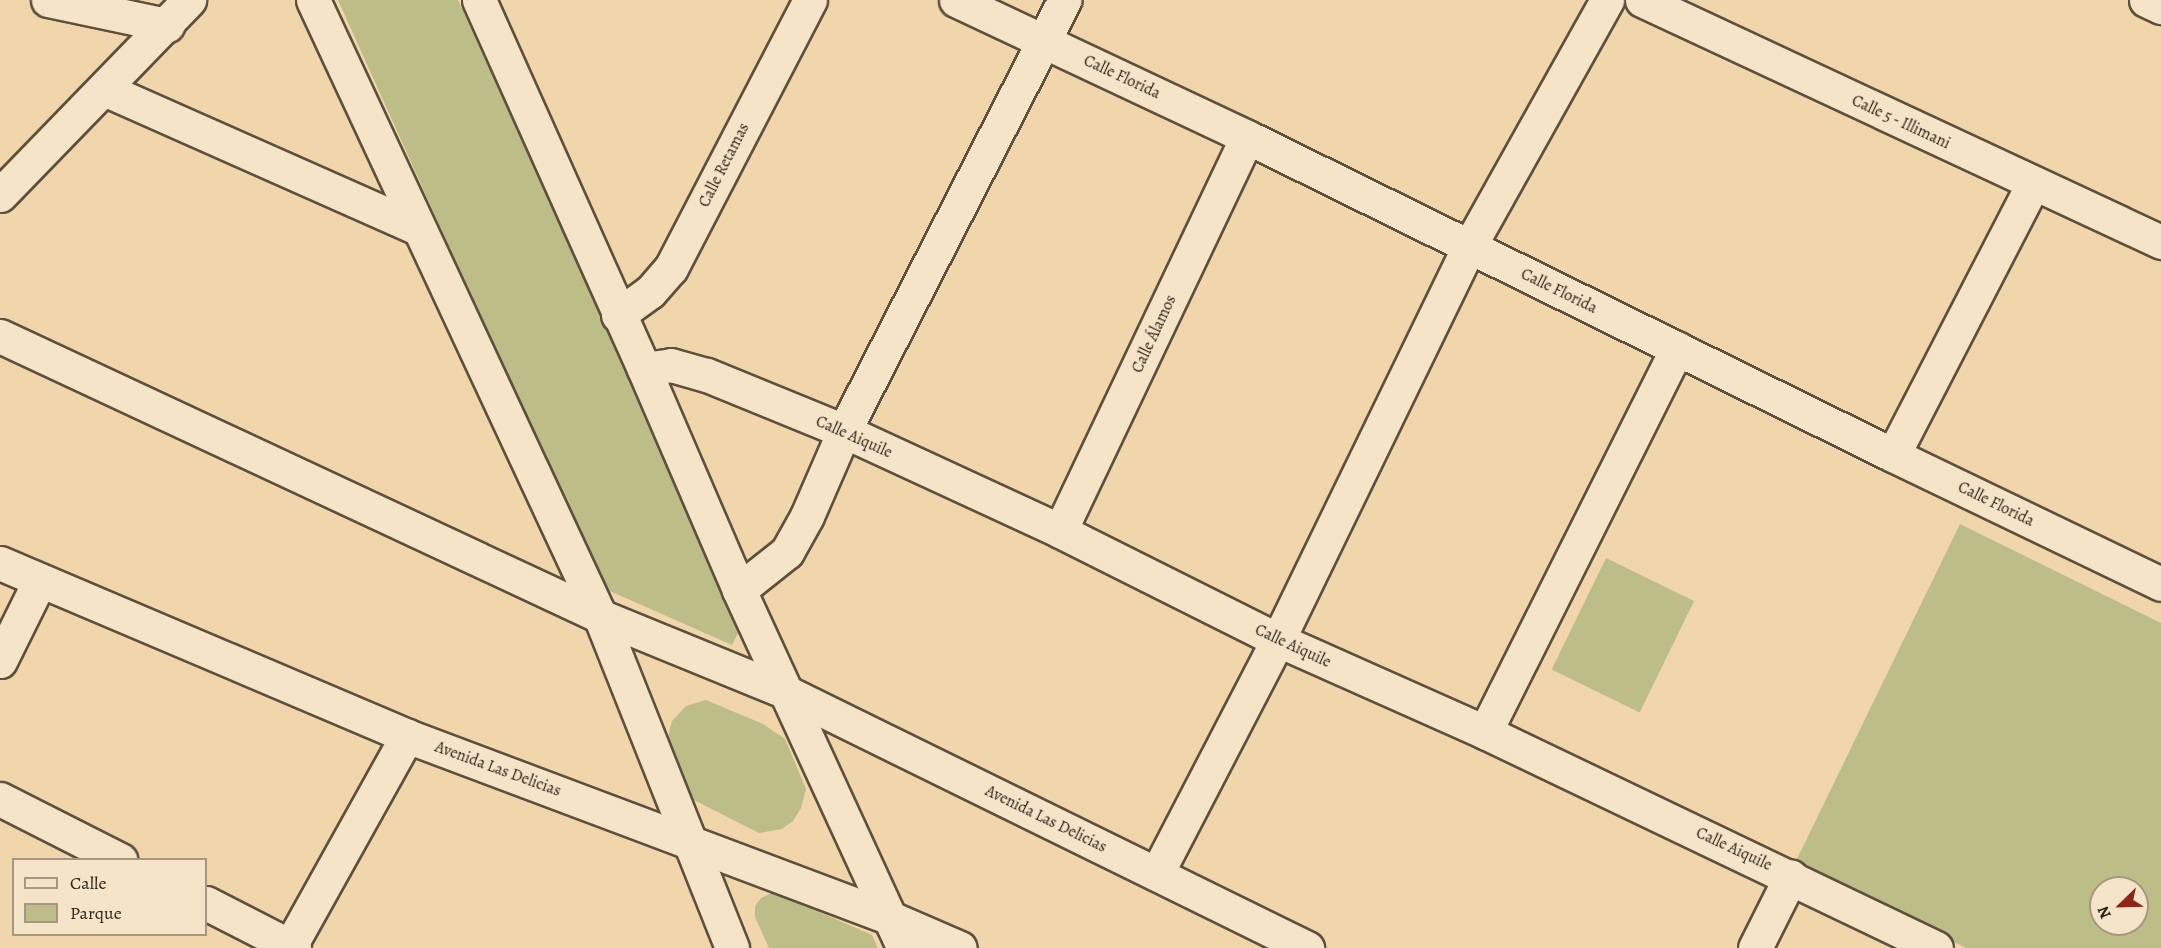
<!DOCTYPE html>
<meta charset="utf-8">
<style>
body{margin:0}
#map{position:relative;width:2161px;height:948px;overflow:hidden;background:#f1d6ac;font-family:Alegreya,serif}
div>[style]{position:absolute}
.green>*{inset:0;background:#bdbd88;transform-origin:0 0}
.roads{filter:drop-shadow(2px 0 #5d503c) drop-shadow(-2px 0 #5d503c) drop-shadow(0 2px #5d503c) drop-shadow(0 -2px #5d503c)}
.street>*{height:33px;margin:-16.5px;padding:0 16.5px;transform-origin:16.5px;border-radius:16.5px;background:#f6e4c9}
.secondary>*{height:33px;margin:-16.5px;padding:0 16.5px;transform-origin:16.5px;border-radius:16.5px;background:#f6e4c9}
span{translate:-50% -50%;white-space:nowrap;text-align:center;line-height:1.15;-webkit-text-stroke:4.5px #f6e4c9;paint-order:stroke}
.street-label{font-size:16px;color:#2c2317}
.legend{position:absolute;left:12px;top:858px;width:195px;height:78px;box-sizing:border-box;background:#f6e4c9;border:2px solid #a59782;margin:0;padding:8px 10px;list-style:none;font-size:18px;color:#2c2317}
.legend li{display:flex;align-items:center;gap:12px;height:30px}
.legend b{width:30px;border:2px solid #a59782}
.north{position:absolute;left:2089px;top:876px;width:60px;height:60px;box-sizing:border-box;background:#f6e4c9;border:2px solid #a59782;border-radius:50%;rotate:247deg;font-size:16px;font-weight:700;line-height:24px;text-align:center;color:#2c2317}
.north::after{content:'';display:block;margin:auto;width:21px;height:27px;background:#8f2418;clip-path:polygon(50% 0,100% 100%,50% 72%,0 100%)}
</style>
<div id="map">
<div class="green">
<i style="clip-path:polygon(338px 0,458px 0,743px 623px,732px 645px,603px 588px)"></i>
<i style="clip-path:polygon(evenodd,1960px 524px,2161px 623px,2161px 948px,1966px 948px,1795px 863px,1960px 524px,2101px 888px,2137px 888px,2137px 924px,2101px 924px,2101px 888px)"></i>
<i style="left:1606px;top:558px;width:98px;height:124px;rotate:26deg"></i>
<i style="clip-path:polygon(706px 700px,763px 724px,785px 739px,806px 789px,801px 808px,793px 821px,782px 829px,759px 833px,690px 798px,666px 745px,672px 721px,686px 706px)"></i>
<i style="clip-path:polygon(774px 892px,872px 935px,878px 948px,769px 948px,755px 917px,755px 906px,761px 898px)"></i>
</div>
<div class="roads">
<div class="street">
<i style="left:48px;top:0;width:122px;rotate:11.9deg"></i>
<i style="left:956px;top:0;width:322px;rotate:25.2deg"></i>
<i style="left:1247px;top:137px;width:720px;rotate:26.21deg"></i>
<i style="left:1893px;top:455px;width:297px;rotate:25.7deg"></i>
<i style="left:1642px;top:0;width:573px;rotate:25deg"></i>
<i style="left:2146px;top:0;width:17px;rotate:25deg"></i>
<i style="left:104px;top:89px;width:342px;rotate:23.9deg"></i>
<i style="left:0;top:195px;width:272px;rotate:-45.9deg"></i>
<i style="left:618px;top:315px;width:39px;rotate:-36deg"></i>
<i style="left:650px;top:292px;width:32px;rotate:-49deg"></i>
<i style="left:671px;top:268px;width:302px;rotate:-62.6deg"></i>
<i style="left:0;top:336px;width:662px;rotate:25.02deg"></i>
<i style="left:600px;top:616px;width:199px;rotate:22.2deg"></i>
<i style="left:784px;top:691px;width:583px;rotate:26.17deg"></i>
<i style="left:644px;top:369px;width:27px;rotate:-8deg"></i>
<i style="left:671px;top:365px;width:37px;rotate:16deg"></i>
<i style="left:707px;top:375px;width:148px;rotate:22.2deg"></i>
<i style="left:844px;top:431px;width:238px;rotate:24.8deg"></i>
<i style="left:1060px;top:531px;width:244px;rotate:26.6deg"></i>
<i style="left:1278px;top:640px;width:227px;rotate:24deg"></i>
<i style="left:1485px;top:732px;width:500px;rotate:25.59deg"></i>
<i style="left:1893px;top:455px;width:305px;rotate:-62.7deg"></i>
<i style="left:1060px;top:531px;width:436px;rotate:-64.6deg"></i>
<i style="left:0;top:563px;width:442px;rotate:23deg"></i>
<i style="left:407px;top:736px;width:514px;rotate:20.62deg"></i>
<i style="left:888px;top:917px;width:78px;rotate:23.3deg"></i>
<i style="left:739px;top:590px;width:61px;rotate:-38.4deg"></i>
<i style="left:787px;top:552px;width:41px;rotate:-60.9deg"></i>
<i style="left:807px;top:516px;width:93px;rotate:-66.5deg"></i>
<i style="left:844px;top:431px;width:484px;rotate:-62.9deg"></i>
<i style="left:0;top:661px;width:90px;rotate:-63.7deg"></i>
<i style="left:1485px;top:732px;width:429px;rotate:-63.4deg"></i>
<i style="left:0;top:799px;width:135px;rotate:26.9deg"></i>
<i style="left:1157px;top:873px;width:263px;rotate:-62.6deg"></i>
<i style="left:1278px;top:640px;width:437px;rotate:-64.1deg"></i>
<i style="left:1469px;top:247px;width:283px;rotate:-60.8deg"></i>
<i style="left:206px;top:903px;width:99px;rotate:27.1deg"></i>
<i style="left:289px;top:948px;width:243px;rotate:-60.9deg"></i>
<i style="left:1755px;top:948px;width:80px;rotate:-63.4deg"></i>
</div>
<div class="secondary">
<i style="left:313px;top:0;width:680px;rotate:65.02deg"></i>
<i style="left:600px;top:616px;width:357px;rotate:68.3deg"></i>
<i style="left:479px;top:0;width:404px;rotate:65.9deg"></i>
<i style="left:644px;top:369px;width:241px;rotate:66.7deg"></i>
<i style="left:739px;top:590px;width:394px;rotate:65.3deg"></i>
</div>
</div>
<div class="street-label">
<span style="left:1122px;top:77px;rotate:25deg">Calle Florida</span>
<span style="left:1901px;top:122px;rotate:25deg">Calle 5 - Illimani</span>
<span style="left:724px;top:165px;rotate:-63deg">Calle Retamas</span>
<span style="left:1559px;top:291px;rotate:26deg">Calle Florida</span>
<span style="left:1154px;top:334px;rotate:-65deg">Calle Álamos</span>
<span style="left:854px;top:437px;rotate:24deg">Calle Aiquile</span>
<span style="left:1996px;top:504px;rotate:26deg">Calle Florida</span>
<span style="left:1293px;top:646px;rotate:25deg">Calle Aiquile</span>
<span style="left:498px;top:769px;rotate:20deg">Avenida Las Delicias</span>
<span style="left:1046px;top:819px;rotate:26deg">Avenida Las Delicias</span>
<span style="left:1734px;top:849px;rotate:25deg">Calle Aiquile</span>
</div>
<ul class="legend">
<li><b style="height:8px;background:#f6e4c9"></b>Calle</li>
<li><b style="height:16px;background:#bdbd88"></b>Parque</li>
</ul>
<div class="north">N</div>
</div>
